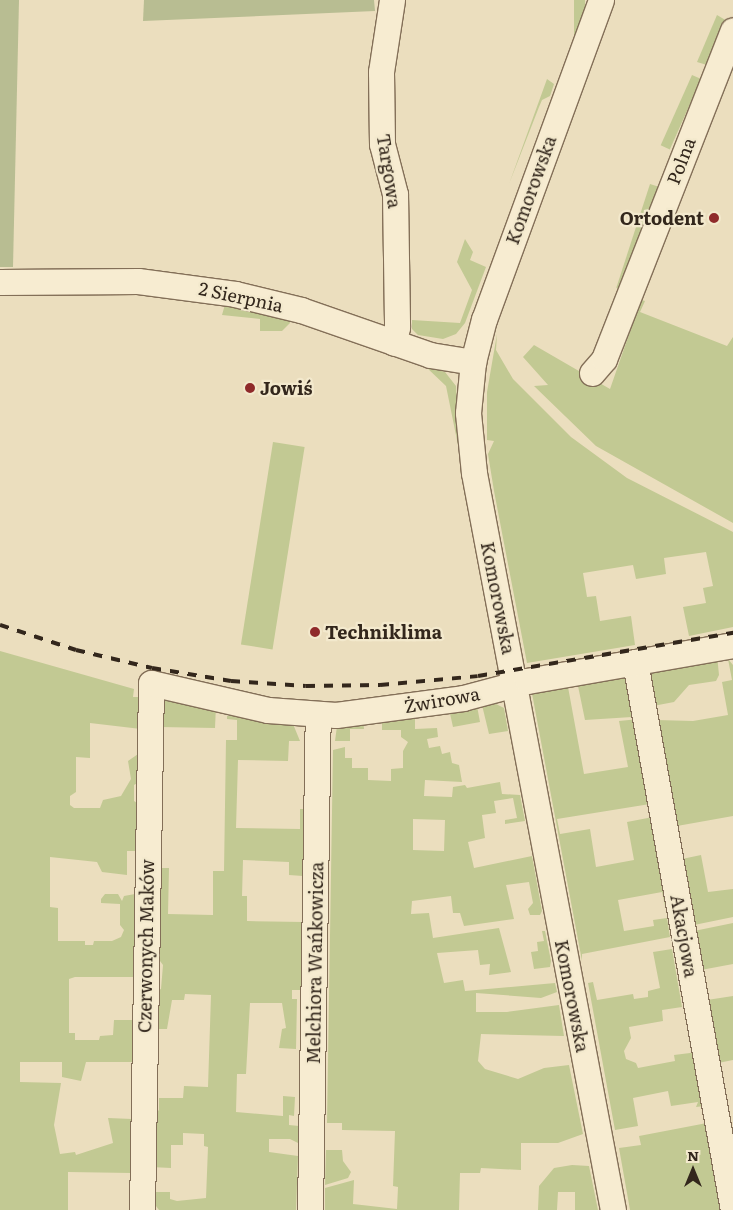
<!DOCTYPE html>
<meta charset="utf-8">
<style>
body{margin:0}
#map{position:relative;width:733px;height:1210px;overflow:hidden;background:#ebdebe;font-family:Literata,serif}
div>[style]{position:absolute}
.green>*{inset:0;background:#c2c993;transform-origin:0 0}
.cemetery>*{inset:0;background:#b8bd92}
.roads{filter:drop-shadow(1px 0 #836f58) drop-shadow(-1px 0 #836f58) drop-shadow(0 1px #836f58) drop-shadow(0 -1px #836f58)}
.minor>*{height:25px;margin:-12.5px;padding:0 12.5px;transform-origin:12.5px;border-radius:12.5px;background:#f7ecd1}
.rail>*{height:4px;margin-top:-2px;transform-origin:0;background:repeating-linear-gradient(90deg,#33271c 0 9px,transparent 0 18px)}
.dots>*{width:14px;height:14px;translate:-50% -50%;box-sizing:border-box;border:2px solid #f3e9cd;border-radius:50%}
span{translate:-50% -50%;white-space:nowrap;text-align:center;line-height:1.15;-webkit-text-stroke:4.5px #f3e9cd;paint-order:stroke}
.street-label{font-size:18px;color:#33271c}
.poi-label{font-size:18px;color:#33271c;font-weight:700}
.right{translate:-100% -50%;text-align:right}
.left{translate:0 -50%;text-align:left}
.north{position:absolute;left:668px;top:1145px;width:50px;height:50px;-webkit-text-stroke:4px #f3e9cd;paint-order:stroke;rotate:0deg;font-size:14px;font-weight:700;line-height:20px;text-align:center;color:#33271c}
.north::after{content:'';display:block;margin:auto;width:18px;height:22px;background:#33271c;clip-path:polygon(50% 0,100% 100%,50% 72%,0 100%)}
</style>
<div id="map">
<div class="green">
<i style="left:574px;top:0;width:11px;height:44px"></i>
<i style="clip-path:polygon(717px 15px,727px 21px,707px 65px,697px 62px)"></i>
<i style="left:692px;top:75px;width:10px;height:77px;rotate:24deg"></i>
<i style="clip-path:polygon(547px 79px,554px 84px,550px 96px,542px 100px,539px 107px,509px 184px)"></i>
<i style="left:650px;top:184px;width:9px;height:109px;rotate:18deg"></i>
<i style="clip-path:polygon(465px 239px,473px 252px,470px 260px,486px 267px,465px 323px,456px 334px,443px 339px,418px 335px,412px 329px,412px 320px,460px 323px,472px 290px,457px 262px)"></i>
<i style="clip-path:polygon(641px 300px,645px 301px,640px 312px,727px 346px,733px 337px,733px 523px,596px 446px,534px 386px,548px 385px,523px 357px,534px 345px,610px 389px)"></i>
<i style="clip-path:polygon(226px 301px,289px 316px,290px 323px,282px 331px,260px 331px,260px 319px,222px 315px)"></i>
<i style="clip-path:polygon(497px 334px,496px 350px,513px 379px,571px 437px,627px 478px,733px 532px,733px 627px,689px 636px,683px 607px,706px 603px,703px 588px,713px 586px,706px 552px,664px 558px,666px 574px,636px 579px,633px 565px,583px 573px,587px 597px,596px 596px,600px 621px,631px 616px,635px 645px,527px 663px,494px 491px,488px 454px,494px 441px,487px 440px,487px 392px)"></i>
<i style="clip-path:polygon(425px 366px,445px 372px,456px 386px,459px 450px,446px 386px)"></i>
<i style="left:273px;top:442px;width:32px;height:205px;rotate:9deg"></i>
<i style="clip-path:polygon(0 651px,134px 689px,133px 697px,142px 697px,141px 729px,90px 723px,90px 758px,76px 757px,76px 792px,70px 796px,70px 805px,74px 808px,100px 808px,103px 800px,121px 796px,131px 779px,128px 761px,141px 752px,141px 781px,134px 785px,134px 801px,140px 805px,139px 851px,127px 851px,127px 875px,102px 872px,97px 862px,50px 857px,50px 907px,58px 908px,58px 941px,85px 941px,85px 945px,93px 945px,94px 941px,112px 941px,121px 937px,124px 930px,120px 925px,120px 904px,101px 903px,101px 899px,105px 894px,118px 894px,122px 901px,124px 896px,135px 894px,137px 977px,75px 977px,69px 979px,69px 1033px,75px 1033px,75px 1040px,99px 1040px,100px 1036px,113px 1035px,114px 1020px,135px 1020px,133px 1062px,86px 1062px,81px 1081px,62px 1077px,62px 1062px,20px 1062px,20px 1082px,61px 1083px,54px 1125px,60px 1154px,75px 1152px,76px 1155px,113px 1143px,108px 1118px,132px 1119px,131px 1173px,68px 1172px,68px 1210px,0 1210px)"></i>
<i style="clip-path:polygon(717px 655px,719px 675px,716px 681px,689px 685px,674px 702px,653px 706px,646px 672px)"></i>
<i style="clip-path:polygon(728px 659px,733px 665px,733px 816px,677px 826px,656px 720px,693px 721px,728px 715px,722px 682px,732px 680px)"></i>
<i style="clip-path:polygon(626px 671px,632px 717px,585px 720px,578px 686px,580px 677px)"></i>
<i style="clip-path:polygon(563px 681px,568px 687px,584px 774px,628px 767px,619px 721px,639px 719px,650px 804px,557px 819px,560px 834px,590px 829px,596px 867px,634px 860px,627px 822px,653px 817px,669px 905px,665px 906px,662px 892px,618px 900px,624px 931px,654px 926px,653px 920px,667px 918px,670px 937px,582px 954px,582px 961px,531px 688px)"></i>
<i style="clip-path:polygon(160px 694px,216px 705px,215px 728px,160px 727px)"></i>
<i style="clip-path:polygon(496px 704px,504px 708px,508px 731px,489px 734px,482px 705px)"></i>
<i style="clip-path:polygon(477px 706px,480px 722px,453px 727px,449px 709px)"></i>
<i style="clip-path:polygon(evenodd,415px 713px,415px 729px,437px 728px,438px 737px,427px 739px,429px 748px,440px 746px,442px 754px,450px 752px,452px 763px,459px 765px,462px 782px,425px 780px,424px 796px,452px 797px,453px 787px,465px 785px,467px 788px,500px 782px,502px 794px,520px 795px,525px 821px,505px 824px,505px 820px,517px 818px,513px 798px,494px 801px,496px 813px,482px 815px,485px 838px,468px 842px,474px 868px,532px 856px,542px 911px,540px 915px,530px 915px,528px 909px,533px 903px,529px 882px,506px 885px,514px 919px,464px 926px,460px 913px,453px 913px,451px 896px,412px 901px,411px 914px,429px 913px,433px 938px,499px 928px,511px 972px,489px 975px,490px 964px,480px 965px,478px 950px,437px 953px,444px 983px,463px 980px,465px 991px,555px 983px,557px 992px,541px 998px,476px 993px,476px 1012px,507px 1012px,559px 1005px,564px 1036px,481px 1034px,478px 1061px,485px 1069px,518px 1079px,544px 1068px,569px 1065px,583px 1134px,558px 1143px,521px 1143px,521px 1170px,481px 1168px,480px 1173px,460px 1173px,459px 1210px,325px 1210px,325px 1188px,354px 1180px,353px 1204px,397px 1209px,398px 1187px,393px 1186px,395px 1131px,342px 1130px,342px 1123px,327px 1123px,333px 750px,345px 747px,345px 758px,352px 758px,352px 768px,368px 768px,368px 780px,391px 781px,391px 769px,403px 768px,403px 751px,408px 742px,401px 737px,401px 730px,382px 730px,382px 717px,415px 713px,413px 819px,445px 820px,444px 851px,413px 850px,413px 819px)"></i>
<i style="clip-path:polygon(227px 716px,287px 717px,293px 724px,300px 741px,289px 741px,288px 761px,238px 760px,236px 828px,300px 829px,300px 809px,305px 809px,303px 876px,289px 875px,289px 862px,243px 860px,242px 896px,247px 896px,247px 921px,303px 922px,301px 990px,292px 990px,292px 999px,297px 999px,296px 1049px,279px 1048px,282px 1029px,286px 1028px,282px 1003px,250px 1003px,246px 1074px,237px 1074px,236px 1112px,283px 1116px,283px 1096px,295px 1097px,294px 1116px,289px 1115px,289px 1125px,299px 1126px,298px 1143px,290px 1139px,269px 1139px,269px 1152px,298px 1156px,296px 1210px,159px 1210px,156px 1206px,156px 1192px,170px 1192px,170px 1199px,177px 1201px,206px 1198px,208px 1147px,204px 1146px,204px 1134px,183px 1133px,183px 1145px,171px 1145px,171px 1168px,151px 1167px,153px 1116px,159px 1110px,159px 1098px,183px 1098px,184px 1086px,208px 1087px,211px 995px,185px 994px,184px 1000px,172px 1000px,167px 1029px,154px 1029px,155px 992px,161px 989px,163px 965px,157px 957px,157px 868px,169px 868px,168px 914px,213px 915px,213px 871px,224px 871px,226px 740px,237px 740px,237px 720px,227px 719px)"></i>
<i style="clip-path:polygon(363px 719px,364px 729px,350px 729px,350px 741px,335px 741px,337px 726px)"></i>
<i style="clip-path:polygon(701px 855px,708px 892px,733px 889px,733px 917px,694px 925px,682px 859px)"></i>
<i style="clip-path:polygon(733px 923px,733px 964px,701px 970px,694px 931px)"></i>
<i style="clip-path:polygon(542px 931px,545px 931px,551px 961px,550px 967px,534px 969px,531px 952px,538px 951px,537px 942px,544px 941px)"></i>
<i style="clip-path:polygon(672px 949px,682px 1007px,662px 1010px,663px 1021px,629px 1027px,631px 1038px,624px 1051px,626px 1059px,636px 1063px,638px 1068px,675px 1061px,674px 1055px,698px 1052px,704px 1106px,696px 1107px,698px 1102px,671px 1106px,668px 1091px,633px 1098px,638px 1126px,615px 1130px,588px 983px,593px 982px,597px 1000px,633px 994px,634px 999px,648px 997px,648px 991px,660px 988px,653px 952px)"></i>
<i style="clip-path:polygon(733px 996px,733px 1060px,718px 1063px,707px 1000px)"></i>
<i style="clip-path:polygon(707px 1123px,726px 1210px,630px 1210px,619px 1148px,641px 1145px,639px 1136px)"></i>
<i style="clip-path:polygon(326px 1150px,342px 1150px,343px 1161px,351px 1172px,348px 1178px,325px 1185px)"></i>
<i style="clip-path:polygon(572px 1165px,589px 1166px,598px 1210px,575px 1210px,575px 1192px,558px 1192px,557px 1210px,538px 1210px,539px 1186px,554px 1168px)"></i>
</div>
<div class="cemetery">
<i style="clip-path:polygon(0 0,19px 0,13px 267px,0 267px)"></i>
<i style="clip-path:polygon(144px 0,374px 0,375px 11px,143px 21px)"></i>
</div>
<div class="roads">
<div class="minor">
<i style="left:392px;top:0;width:73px;rotate:98.7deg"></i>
<i style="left:381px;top:72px;width:72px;rotate:89.2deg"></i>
<i style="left:382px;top:144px;width:52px;rotate:75.4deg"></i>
<i style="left:395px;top:194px;width:133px;rotate:89.1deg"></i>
<i style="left:397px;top:327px;width:16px;rotate:101deg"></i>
<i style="left:601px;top:0;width:340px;rotate:110.1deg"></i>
<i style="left:484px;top:319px;width:44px;rotate:104.3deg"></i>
<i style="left:473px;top:362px;width:51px;rotate:95.6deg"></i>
<i style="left:468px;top:413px;width:60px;rotate:84.3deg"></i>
<i style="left:474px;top:473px;width:750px;rotate:79.32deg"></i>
<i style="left:0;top:282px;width:138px;rotate:-0.4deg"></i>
<i style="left:138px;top:281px;width:98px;rotate:7.6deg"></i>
<i style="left:235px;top:294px;width:68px;rotate:13.6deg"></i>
<i style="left:301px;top:310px;width:137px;rotate:19.2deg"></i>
<i style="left:430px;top:355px;width:44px;rotate:9.2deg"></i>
<i style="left:592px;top:373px;width:18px;rotate:-49deg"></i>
<i style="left:604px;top:359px;width:353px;rotate:-68.6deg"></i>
<i style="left:635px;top:662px;width:557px;rotate:79.86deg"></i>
<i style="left:142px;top:1210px;width:527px;rotate:-89.02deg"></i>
<i style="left:151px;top:683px;width:120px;rotate:13deg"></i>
<i style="left:268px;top:710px;width:68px;rotate:4.2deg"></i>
<i style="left:336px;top:715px;width:128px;rotate:-7.6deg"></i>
<i style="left:463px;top:698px;width:66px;rotate:-14.9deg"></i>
<i style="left:527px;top:681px;width:209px;rotate:-9.9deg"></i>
<i style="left:310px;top:1210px;width:495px;rotate:-89.1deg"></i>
</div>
</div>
<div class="rail">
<i style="left:0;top:625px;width:80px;rotate:18.2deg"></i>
<i style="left:76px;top:650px;width:78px;rotate:13.3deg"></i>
<i style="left:152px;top:668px;width:80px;rotate:9.3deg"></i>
<i style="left:231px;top:681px;width:75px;rotate:3.8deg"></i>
<i style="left:306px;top:686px;width:74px;rotate:-0.8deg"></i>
<i style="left:380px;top:685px;width:98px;rotate:-5.2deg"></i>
<i style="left:478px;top:676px;width:259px;rotate:-9.6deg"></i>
</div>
<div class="dots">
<i style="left:714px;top:218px;background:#8f2a2a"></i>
<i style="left:250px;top:388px;background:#8f2a2a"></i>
<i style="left:315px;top:632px;background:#8f2a2a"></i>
</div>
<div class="street-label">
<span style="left:681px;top:161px;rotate:-69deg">Polna</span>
<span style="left:389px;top:171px;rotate:81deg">Targowa</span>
<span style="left:531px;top:190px;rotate:-70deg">Komorowska</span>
<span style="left:241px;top:297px;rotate:12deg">2 Sierpnia</span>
<span style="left:498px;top:598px;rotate:79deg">Komorowska</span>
<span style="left:442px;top:700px;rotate:-10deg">Żwirowa</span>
<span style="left:684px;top:936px;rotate:80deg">Akacjowa</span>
<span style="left:146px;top:946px;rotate:-89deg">Czerwonych Maków</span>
<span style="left:315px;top:963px;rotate:-89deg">Melchiora Wańkowicza</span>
<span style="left:572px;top:996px;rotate:79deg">Komorowska</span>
</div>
<div class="poi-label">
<span class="right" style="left:704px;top:218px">Ortodent</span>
<span class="left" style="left:260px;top:388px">Jowiś</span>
<span class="left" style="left:325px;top:632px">Techniklima</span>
</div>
<div class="north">N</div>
</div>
